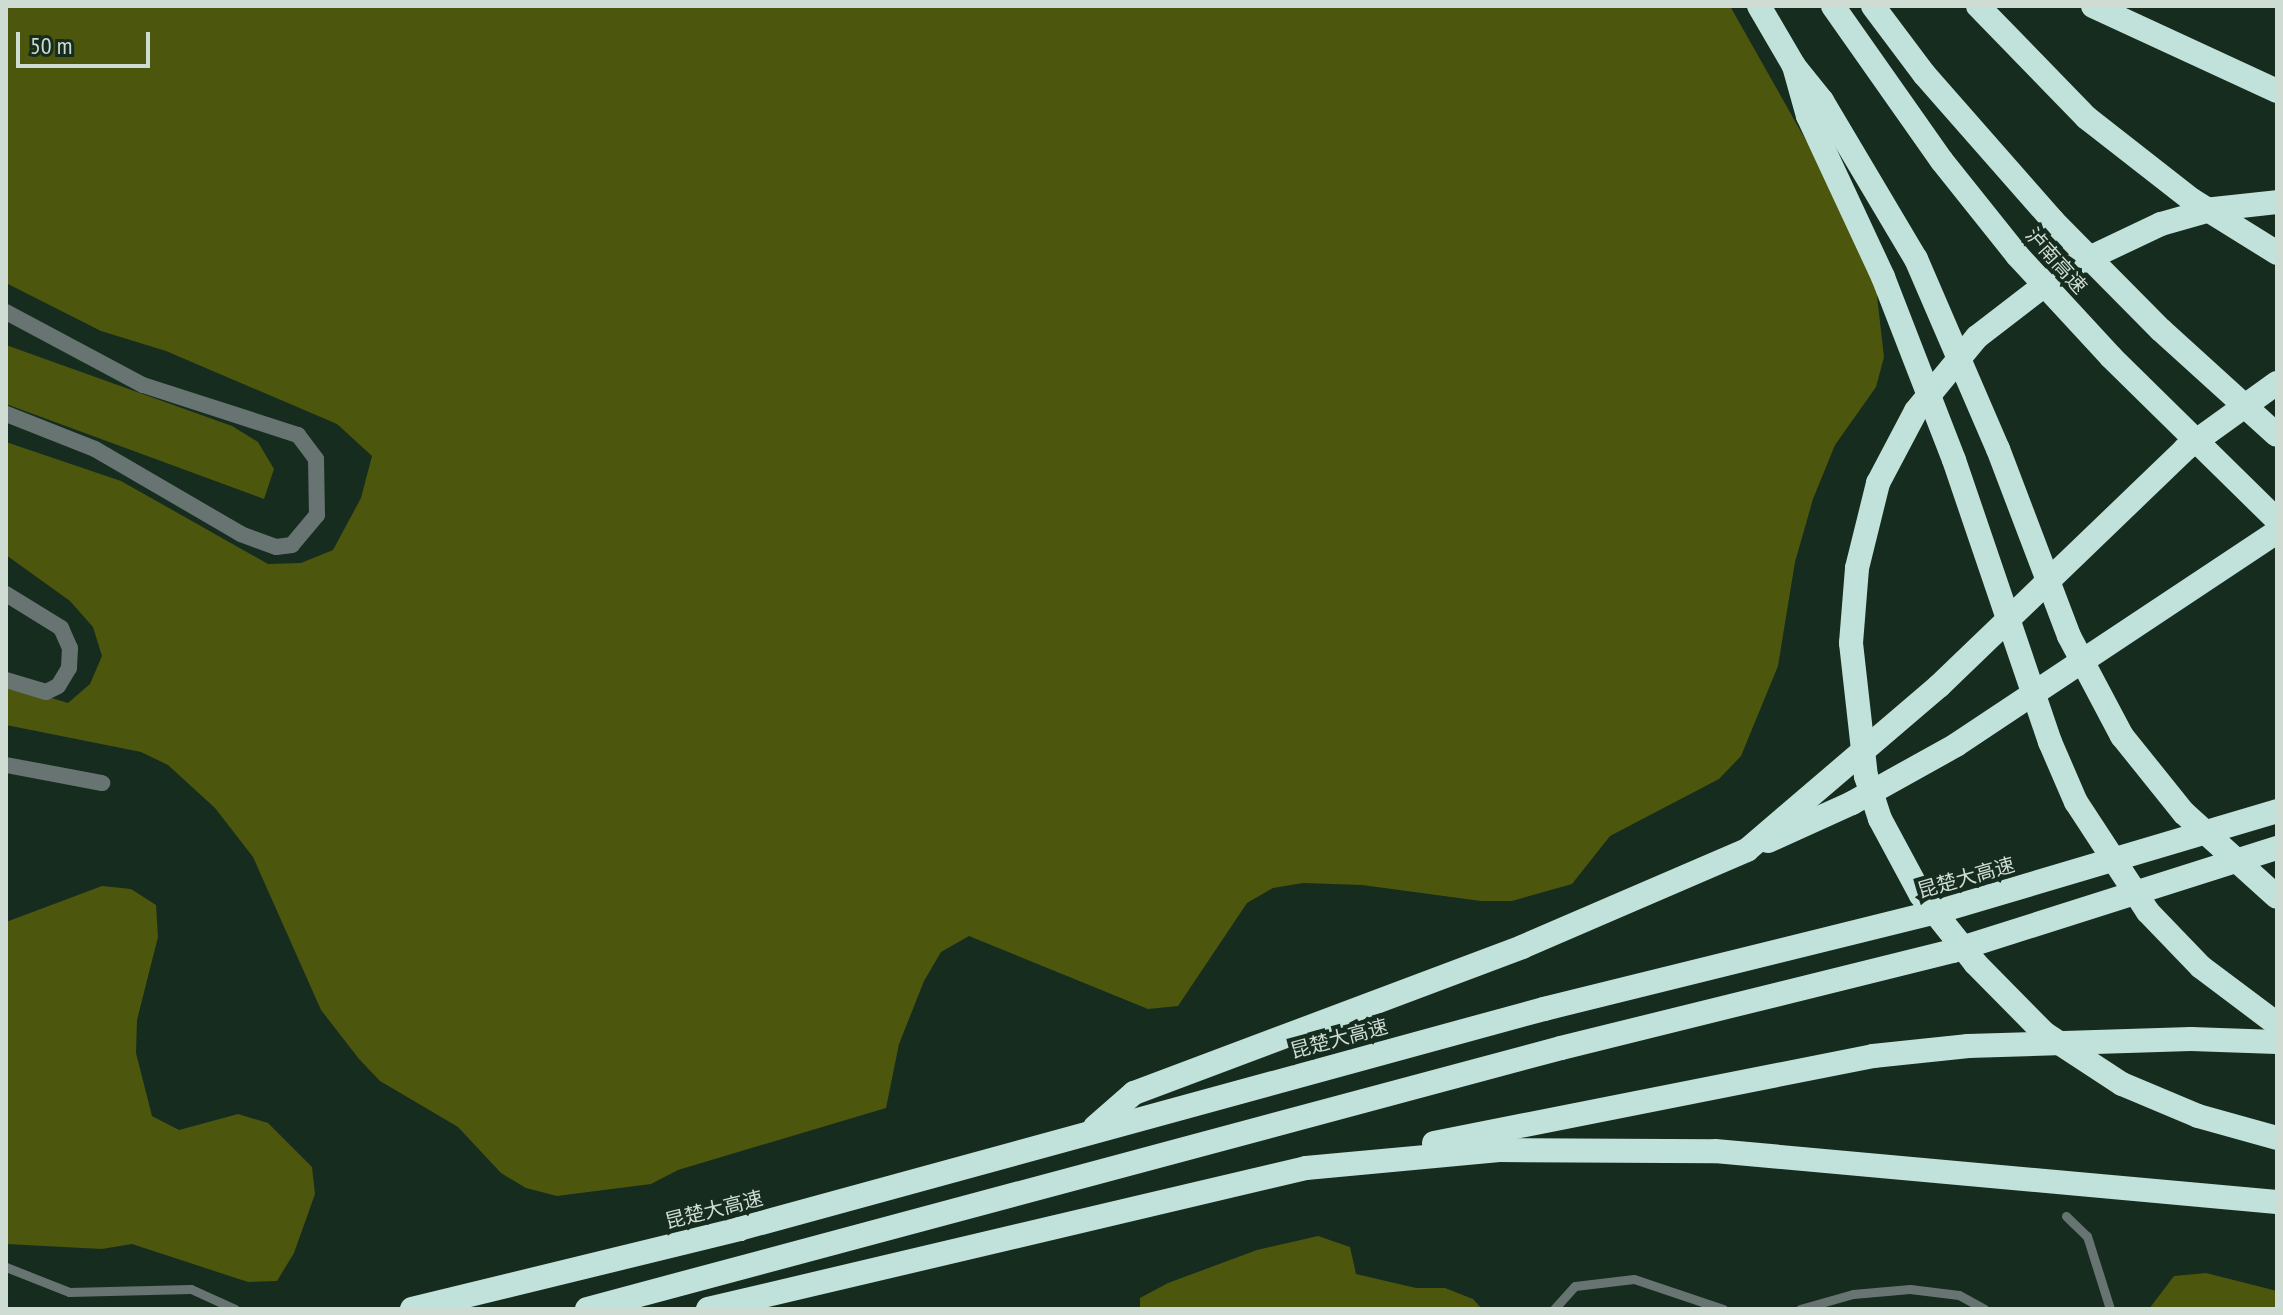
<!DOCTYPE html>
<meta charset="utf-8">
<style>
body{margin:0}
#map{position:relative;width:2283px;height:1315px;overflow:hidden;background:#162c1f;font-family:"PT Sans Narrow","Noto Sans SC",sans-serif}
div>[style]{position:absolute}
.forest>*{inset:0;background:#4c560d}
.service>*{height:9px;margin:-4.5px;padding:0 4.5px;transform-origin:4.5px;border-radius:4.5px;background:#677471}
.minor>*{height:16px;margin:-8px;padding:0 8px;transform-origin:8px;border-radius:8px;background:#677471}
.motorway>*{height:24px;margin:-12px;padding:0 12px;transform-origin:12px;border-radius:12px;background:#c1e2da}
.motorway-bridge>*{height:24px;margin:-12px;padding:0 12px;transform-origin:12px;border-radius:12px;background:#c1e2da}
span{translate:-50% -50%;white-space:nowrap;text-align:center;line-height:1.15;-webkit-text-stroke:8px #162c1f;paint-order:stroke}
.street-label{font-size:20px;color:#cfdcd4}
.frame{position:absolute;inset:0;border:8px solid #cfdcd4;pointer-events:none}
.scale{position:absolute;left:16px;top:32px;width:134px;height:36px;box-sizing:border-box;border:4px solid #cfdcd4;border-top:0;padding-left:10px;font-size:24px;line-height:28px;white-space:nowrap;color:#cfdcd4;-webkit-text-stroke:6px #162c1f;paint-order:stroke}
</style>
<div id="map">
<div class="forest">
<i style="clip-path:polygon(6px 6px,1730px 6px,1883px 277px,1877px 296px,1884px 357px,1876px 387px,1835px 445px,1813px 499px,1795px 562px,1778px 666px,1741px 756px,1719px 779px,1610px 836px,1572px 884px,1512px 901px,1481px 901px,1362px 885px,1303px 883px,1273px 888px,1247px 903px,1178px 1006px,1148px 1009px,969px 936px,941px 952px,924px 981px,899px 1044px,886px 1108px,678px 1170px,651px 1184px,557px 1196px,526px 1188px,501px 1173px,458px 1127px,380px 1081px,359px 1059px,321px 1010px,253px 857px,215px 808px,168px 765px,141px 752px,6px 725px,6px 684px,68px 703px,90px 684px,102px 656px,93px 627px,70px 601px,6px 555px,6px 442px,121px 481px,268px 564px,301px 563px,333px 550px,361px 498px,372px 456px,337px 424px,166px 351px,101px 331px,6px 283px)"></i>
<i style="clip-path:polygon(6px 345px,232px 426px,258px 442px,274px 469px,264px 499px,6px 404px)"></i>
<i style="clip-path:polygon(102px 886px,131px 889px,156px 905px,158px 937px,137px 1020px,136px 1053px,152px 1116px,179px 1130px,238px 1114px,268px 1123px,312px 1167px,315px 1194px,294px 1253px,277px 1281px,248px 1282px,132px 1244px,102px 1249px,6px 1244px,6px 922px)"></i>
<i style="clip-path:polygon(1318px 1236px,1350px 1247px,1356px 1274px,1416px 1288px,1445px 1288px,1473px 1299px,1482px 1309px,1140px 1309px,1140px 1298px,1168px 1283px,1257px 1250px)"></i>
<i style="clip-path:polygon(2206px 1273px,2277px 1291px,2277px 1309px,2149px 1309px,2174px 1276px)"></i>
</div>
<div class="service">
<i style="left:2066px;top:1216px;width:29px;rotate:44deg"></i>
<i style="left:2087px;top:1236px;width:77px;rotate:72.5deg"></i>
<i style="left:6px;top:1267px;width:68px;rotate:21.6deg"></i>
<i style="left:69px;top:1292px;width:122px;rotate:-1.4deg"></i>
<i style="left:191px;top:1289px;width:48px;rotate:24.4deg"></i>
<i style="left:1554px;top:1309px;width:31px;rotate:-48deg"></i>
<i style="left:1575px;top:1286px;width:59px;rotate:-6.8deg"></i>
<i style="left:1634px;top:1279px;width:94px;rotate:18.6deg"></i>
<i style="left:1800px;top:1309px;width:55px;rotate:-15.8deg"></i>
<i style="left:1853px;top:1294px;width:57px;rotate:-5deg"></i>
<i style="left:1910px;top:1289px;width:49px;rotate:7deg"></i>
<i style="left:1959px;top:1295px;width:29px;rotate:29deg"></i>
</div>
<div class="minor">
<i style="left:6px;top:312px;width:155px;rotate:28.1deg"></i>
<i style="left:143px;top:385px;width:163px;rotate:17.9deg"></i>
<i style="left:298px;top:435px;width:30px;rotate:53deg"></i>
<i style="left:316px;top:459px;width:56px;rotate:89deg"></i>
<i style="left:317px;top:515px;width:39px;rotate:130deg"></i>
<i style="left:292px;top:545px;width:16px;rotate:173deg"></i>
<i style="left:276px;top:547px;width:37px;rotate:-160deg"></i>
<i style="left:241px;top:534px;width:169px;rotate:-149.8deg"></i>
<i style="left:95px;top:449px;width:96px;rotate:-158.5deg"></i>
<i style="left:6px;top:594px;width:65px;rotate:31.7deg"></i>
<i style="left:61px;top:628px;width:22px;rotate:66deg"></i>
<i style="left:70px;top:648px;width:20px;rotate:93deg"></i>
<i style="left:69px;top:668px;width:21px;rotate:121deg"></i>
<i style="left:58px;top:686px;width:13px;rotate:153deg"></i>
<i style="left:46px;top:692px;width:42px;rotate:-163.3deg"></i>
<i style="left:6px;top:765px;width:98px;rotate:10.6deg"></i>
</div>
<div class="motorway">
<i style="left:1759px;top:6px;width:69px;rotate:59.7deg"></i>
<i style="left:1794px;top:66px;width:45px;rotate:51.3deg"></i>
<i style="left:1822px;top:101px;width:184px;rotate:59.3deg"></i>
<i style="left:1916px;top:259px;width:207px;rotate:66.7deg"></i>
<i style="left:1998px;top:449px;width:200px;rotate:69.2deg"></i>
<i style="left:2069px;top:636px;width:113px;rotate:62.1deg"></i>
<i style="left:2122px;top:736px;width:99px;rotate:51.2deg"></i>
<i style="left:2184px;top:813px;width:125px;rotate:42.1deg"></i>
<i style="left:1833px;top:6px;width:189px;rotate:54.9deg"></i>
<i style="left:1942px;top:161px;width:120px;rotate:51.4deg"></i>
<i style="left:2017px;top:255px;width:139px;rotate:47.3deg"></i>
<i style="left:2111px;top:357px;width:233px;rotate:44.5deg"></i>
<i style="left:1873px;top:6px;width:85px;rotate:53.1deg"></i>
<i style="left:1924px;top:74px;width:196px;rotate:48.7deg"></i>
<i style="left:2053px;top:221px;width:153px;rotate:45.3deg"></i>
<i style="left:2161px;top:330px;width:156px;rotate:42.2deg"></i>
<i style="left:1978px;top:6px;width:156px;rotate:45.8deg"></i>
<i style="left:2087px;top:118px;width:133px;rotate:38deg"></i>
<i style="left:2192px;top:200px;width:100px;rotate:31.9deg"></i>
<i style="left:2093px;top:6px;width:203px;rotate:24.8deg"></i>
<i style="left:1794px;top:66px;width:52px;rotate:74.4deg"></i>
<i style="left:1808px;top:116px;width:178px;rotate:65deg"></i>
<i style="left:1883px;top:277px;width:196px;rotate:68.8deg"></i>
<i style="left:1954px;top:460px;width:298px;rotate:71.2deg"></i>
<i style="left:2050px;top:742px;width:65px;rotate:66.6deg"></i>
<i style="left:2076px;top:802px;width:131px;rotate:56.8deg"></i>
<i style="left:2148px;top:912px;width:76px;rotate:46.1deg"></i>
<i style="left:2201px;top:967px;width:95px;rotate:36.9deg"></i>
<i style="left:1851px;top:643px;width:134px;rotate:83.6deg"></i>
<i style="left:1866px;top:776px;width:45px;rotate:72deg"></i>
<i style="left:1880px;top:819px;width:86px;rotate:61.7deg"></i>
<i style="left:1921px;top:895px;width:87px;rotate:51.5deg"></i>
<i style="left:1975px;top:963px;width:98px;rotate:45.4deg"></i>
<i style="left:2044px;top:1033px;width:93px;rotate:33.2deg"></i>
<i style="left:2122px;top:1084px;width:82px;rotate:22.8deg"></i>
<i style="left:2198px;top:1116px;width:82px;rotate:15.6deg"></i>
<i style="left:2191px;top:1039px;width:86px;rotate:2deg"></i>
<i style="left:1095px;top:1127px;width:52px;rotate:-41.1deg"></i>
<i style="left:1134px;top:1093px;width:415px;rotate:-20.6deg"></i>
<i style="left:1522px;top:947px;width:245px;rotate:-23.3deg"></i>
<i style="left:1434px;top:1143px;width:448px;rotate:-11.2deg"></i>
<i style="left:1873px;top:1056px;width:96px;rotate:-6deg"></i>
<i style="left:412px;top:1309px;width:337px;rotate:-13.7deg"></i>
<i style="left:739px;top:1229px;width:835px;rotate:-15.29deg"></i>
<i style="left:587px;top:1309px;width:1008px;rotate:-15deg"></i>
<i style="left:708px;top:1309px;width:614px;rotate:-13.27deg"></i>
<i style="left:1306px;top:1168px;width:194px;rotate:-5.3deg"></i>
<i style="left:1499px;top:1150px;width:216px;rotate:0.3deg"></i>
<i style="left:1715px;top:1151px;width:564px;rotate:5.19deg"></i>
</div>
<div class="motorway-bridge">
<i style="left:1851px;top:643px;width:75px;rotate:-85.4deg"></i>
<i style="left:1857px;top:568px;width:88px;rotate:-76.1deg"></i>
<i style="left:1878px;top:483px;width:81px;rotate:-62.2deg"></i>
<i style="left:1916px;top:411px;width:96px;rotate:-50.5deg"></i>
<i style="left:1977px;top:337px;width:110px;rotate:-37.6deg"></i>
<i style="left:2064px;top:270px;width:107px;rotate:-25.4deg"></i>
<i style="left:2161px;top:224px;width:55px;rotate:-15.8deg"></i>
<i style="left:2214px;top:209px;width:63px;rotate:-6.3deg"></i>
<i style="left:1768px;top:841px;width:92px;rotate:-24.3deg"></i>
<i style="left:1852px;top:803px;width:119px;rotate:-29.1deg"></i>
<i style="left:1956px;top:745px;width:385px;rotate:-33.6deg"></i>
<i style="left:1747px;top:850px;width:253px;rotate:-40.5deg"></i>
<i style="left:1939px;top:686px;width:342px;rotate:-43.9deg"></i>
<i style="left:2185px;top:449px;width:113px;rotate:-35.7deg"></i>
<i style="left:1544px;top:1009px;width:408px;rotate:-13.9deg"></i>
<i style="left:1940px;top:911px;width:352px;rotate:-16.5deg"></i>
<i style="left:1968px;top:1046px;width:223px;rotate:-1.8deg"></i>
<i style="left:1561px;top:1048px;width:403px;rotate:-13.9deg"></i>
<i style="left:1952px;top:951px;width:341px;rotate:-17.6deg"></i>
</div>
<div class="street-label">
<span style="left:2056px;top:261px;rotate:48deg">泸南高速</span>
<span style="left:1966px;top:878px;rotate:-16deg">昆楚大高速</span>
<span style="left:1339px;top:1039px;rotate:-15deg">昆楚大高速</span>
<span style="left:714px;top:1210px;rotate:-14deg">昆楚大高速</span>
</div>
<div class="frame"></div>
<div class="scale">50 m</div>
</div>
